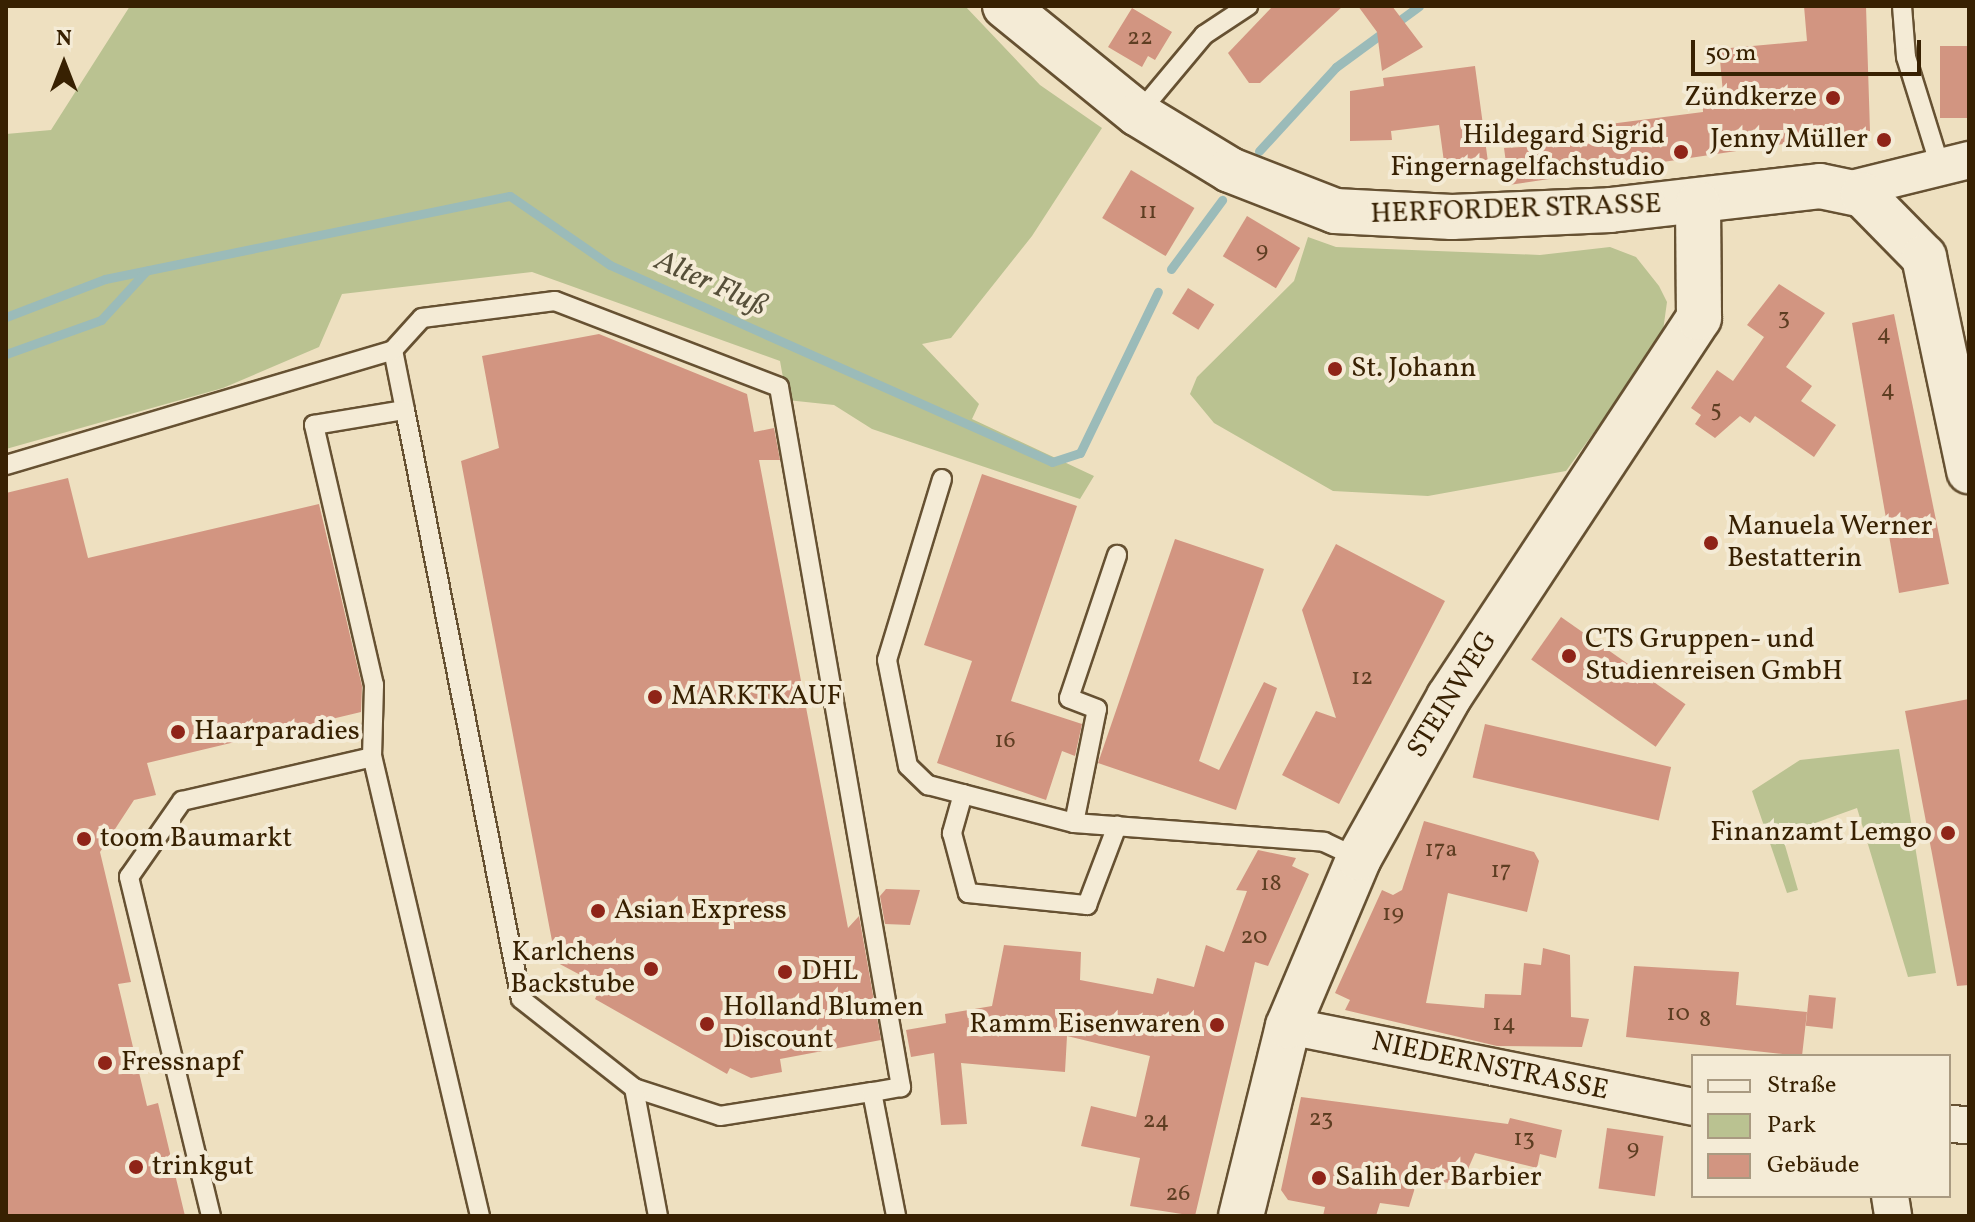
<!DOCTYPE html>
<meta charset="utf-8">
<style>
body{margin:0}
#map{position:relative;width:1975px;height:1222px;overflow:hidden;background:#eee0c0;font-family:Vollkorn,serif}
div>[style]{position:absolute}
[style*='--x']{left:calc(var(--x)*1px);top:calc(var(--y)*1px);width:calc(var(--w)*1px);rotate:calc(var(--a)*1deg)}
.green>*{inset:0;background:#bac291}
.stream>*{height:9px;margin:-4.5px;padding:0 4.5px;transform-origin:4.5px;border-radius:4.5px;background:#9bbbb9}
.building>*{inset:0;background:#d29581;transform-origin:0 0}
.roads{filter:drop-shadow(2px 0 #665132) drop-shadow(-2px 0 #665132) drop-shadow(0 2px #665132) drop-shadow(0 -2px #665132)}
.lane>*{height:18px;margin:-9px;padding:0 9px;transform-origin:9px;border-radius:9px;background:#f4ebd6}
.street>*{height:36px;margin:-18px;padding:0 18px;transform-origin:18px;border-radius:18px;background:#f4ebd6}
.secondary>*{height:44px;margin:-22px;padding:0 22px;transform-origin:22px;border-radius:22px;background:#f4ebd6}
.dots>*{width:22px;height:22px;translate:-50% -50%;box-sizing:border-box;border:4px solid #f4ebd6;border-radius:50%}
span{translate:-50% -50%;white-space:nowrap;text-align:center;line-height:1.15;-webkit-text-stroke:8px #f4ebd6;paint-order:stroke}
.number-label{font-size:24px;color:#5e3e22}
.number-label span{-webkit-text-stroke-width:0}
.poi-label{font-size:28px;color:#382102}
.right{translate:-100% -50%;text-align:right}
.left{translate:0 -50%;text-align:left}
.street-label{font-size:28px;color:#382102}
.water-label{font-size:30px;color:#564f39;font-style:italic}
.frame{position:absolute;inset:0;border:8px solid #382102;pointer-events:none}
.legend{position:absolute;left:1691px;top:1054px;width:260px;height:144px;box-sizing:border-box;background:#f4ebd6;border:2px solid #a99a81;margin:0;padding:10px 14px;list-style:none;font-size:24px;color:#382102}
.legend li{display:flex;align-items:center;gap:16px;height:40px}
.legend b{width:40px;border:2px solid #a99a81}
.north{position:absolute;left:24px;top:24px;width:80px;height:80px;-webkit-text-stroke:6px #f4ebd6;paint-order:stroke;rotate:0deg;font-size:22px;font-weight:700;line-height:32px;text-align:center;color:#382102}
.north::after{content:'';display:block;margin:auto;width:28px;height:36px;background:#382102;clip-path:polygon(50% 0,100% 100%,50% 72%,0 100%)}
.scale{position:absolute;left:1691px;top:40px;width:230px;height:36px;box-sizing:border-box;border:4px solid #382102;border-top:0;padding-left:10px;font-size:24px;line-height:28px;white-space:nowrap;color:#382102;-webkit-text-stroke:6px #f4ebd6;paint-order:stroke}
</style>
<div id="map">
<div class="green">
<i style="clip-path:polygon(130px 6px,965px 6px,1040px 85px,1102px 128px,1032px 236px,951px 338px,922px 344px,979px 404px,972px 419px,1094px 476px,1080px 499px,872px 429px,834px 405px,787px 400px,780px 361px,532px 272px,342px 294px,319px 347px,223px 388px,6px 449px,6px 134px,51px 130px)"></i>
<i style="clip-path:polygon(1308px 237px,1336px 247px,1540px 255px,1610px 247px,1636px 257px,1659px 286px,1667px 302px,1662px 338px,1566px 471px,1428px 496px,1333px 491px,1214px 423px,1190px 394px,1197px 377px,1294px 281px)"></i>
<i style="clip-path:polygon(1899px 749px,1936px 973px,1908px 977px,1857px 808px,1782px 835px,1798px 890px,1787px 893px,1752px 791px,1800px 760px)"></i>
</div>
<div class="stream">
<i style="--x:1259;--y:151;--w:114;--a:-47.5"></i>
<i style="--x:1336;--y:67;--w:103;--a:-36.3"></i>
<i style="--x:1171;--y:269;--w:86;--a:-53.5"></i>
<i style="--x:6;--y:317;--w:106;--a:-21"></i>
<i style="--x:105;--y:279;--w:413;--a:-11.6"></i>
<i style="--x:510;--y:196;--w:121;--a:34.6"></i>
<i style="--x:610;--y:265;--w:484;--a:24"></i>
<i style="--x:1052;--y:462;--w:29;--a:-18"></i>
<i style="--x:1080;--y:453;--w:179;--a:-64.2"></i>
<i style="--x:6;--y:354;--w:101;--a:-19.7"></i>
<i style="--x:101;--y:320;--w:67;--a:-47.4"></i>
</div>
<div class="building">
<i style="clip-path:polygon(1273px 6px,1343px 6px,1260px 83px,1249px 83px,1228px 53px)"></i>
<i style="clip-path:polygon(1358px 6px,1392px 6px,1423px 47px,1382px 71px,1377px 32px)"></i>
<i style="clip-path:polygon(1804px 6px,1866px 6px,1870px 131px,1509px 185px,1504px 148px,1596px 143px,1594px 126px,1703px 112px,1702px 94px,1723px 93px,1719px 49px,1807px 41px)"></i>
<i style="clip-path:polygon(1132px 8px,1172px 32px,1155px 60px,1148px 56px,1142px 67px,1108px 47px)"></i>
<i style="left:1969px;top:46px;width:72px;height:29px;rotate:90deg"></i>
<i style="clip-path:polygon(1475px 66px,1488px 162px,1444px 162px,1439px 125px,1391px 131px,1392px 140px,1350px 141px,1350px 91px,1384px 86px,1383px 78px)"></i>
<i style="left:1131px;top:170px;width:74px;height:56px;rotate:31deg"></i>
<i style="left:1247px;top:216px;width:62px;height:47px;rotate:31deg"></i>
<i style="clip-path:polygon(1779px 284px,1825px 313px,1786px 367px,1812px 386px,1801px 401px,1836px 425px,1814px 457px,1755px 416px,1750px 423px,1740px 416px,1715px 438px,1695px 424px,1701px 415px,1691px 408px,1717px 370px,1733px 381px,1764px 337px,1747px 325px)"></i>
<i style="left:1188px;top:288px;width:31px;height:30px;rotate:32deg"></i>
<i style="clip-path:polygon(1894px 314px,1949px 584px,1899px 593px,1852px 323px)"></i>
<i style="clip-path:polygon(599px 334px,747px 394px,754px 432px,774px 428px,780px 460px,759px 460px,848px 928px,859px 916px,881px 1040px,780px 1059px,782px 1072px,751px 1078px,730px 1068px,727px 1074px,595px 999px,601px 986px,556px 962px,461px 461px,499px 448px,482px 356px)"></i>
<i style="clip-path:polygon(982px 474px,1077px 506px,1011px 701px,1082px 724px,1075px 756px,1062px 751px,1046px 800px,937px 763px,972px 661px,924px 645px)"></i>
<i style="clip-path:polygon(68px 478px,88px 558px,319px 504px,362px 686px,361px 712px,147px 763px,156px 795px,134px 800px,100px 852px,131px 982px,118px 984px,147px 1106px,158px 1103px,185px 1216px,6px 1216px,6px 493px)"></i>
<i style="clip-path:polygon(1175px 539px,1264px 569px,1199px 761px,1219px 770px,1264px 682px,1277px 688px,1236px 810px,1098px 763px)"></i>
<i style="clip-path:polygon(1336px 544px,1445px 601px,1339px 804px,1282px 775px,1316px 711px,1336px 718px,1302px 610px)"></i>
<i style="left:1561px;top:617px;width:152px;height:52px;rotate:35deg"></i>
<i style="clip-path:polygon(1969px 699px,1969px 985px,1957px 986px,1905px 711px)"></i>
<i style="left:1485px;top:724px;width:191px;height:55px;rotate:13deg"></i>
<i style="clip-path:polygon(1424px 821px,1534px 852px,1539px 861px,1527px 912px,1448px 893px,1426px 1003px,1484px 1008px,1485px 994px,1521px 995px,1524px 963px,1541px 965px,1543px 948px,1570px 955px,1571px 1017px,1589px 1019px,1582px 1047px,1497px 1046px,1345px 1010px,1350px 1000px,1335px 993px,1382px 890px,1393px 895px,1402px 890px)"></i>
<i style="clip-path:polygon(1258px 850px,1296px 858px,1292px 866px,1309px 874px,1268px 966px,1255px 962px,1195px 1216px,1130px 1206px,1140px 1158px,1081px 1146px,1091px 1106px,1136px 1117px,1150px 1056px,1067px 1036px,1065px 1072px,961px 1063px,967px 1124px,941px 1125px,934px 1053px,911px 1057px,906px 1030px,946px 1023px,945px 1014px,992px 1006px,1004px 945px,1081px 952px,1080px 980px,1153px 994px,1157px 978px,1194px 987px,1206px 945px,1224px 952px,1247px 891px,1236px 890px)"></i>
<i style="clip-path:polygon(886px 889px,920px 890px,910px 925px,885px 924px,880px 896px)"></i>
<i style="clip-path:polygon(1634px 966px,1739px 972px,1736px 1005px,1807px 1012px,1802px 1056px,1626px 1037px)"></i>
<i style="left:1809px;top:995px;width:27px;height:31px;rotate:6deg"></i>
<i style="clip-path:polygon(1301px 1097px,1508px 1124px,1510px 1118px,1562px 1130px,1556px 1158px,1540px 1154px,1537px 1168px,1475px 1153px,1461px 1185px,1418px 1178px,1409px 1207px,1380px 1203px,1376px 1216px,1323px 1216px,1325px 1207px,1288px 1200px,1281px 1190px)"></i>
<i style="left:1607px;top:1128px;width:57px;height:61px;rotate:8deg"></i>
</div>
<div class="roads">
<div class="lane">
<i style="--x:1902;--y:6;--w:51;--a:85.5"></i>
<i style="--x:1906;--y:57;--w:114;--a:72.7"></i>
<i style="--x:1138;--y:114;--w:103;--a:-50.1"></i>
<i style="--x:1204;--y:35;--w:53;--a:-33.4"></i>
<i style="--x:405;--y:410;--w:61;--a:-101.3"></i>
<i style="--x:393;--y:350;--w:43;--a:-47.8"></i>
<i style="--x:422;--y:318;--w:134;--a:-7.3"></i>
<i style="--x:555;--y:301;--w:240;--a:21"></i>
<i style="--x:779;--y:387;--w:711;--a:80.11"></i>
<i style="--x:901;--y:1087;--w:29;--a:170"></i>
<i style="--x:6;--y:465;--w:404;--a:-16.5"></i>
<i style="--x:942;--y:479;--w:189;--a:106.9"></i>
<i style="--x:887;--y:660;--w:108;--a:78.8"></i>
<i style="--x:908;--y:766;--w:28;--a:44"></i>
<i style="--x:928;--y:785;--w:151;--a:14.6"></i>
<i style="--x:1074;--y:823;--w:251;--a:4.3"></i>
<i style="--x:1324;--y:842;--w:38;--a:25"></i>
<i style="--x:963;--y:794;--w:41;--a:105.8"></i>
<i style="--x:952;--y:833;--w:62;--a:75.1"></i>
<i style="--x:968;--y:893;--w:120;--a:5.8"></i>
<i style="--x:1087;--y:905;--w:85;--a:-69.2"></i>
<i style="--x:1074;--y:823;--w:116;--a:-78.6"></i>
<i style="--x:1097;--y:709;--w:30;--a:-159"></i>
<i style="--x:1069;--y:698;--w:151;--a:-71.4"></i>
<i style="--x:634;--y:1088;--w:90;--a:18"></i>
<i style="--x:720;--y:1116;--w:154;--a:-9"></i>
<i style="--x:872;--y:1092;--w:126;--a:79"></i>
<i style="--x:211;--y:1216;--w:349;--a:-103.6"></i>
<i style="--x:129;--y:877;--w:93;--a:-55.1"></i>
<i style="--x:182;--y:801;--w:195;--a:-13"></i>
<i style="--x:480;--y:1216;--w:472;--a:-103.2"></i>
<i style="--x:372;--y:757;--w:72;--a:-88.4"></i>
<i style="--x:374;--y:685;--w:267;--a:-103"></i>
<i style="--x:314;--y:425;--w:92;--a:-9.4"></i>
<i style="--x:405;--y:410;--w:600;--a:78.86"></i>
<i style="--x:521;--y:999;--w:144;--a:38.2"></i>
<i style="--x:634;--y:1088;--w:130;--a:79.4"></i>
</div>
<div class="street">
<i style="--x:1848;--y:190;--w:125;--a:-13.9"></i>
<i style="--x:1288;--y:1026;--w:413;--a:11.3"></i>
<i style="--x:1949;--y:1124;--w:20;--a:3"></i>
<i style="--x:1890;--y:1196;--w:20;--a:81"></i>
</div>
<div class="secondary">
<i style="--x:1005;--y:6;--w:171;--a:39.1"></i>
<i style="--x:1138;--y:114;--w:108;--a:31.3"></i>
<i style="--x:1230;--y:170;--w:113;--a:21.3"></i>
<i style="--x:1335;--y:211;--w:117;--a:2.9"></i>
<i style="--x:1452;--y:217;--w:158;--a:-2.5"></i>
<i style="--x:1610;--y:210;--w:211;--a:-6.5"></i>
<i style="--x:1820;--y:186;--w:44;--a:11.8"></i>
<i style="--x:1863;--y:195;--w:87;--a:45.5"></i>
<i style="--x:1924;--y:257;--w:219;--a:78.1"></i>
<i style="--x:1241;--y:1216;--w:196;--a:-76.1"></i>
<i style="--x:1288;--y:1026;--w:182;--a:-67.1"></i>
<i style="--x:1359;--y:858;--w:184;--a:-60.8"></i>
<i style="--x:1449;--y:697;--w:454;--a:-56.6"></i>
<i style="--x:1699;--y:318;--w:114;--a:-90.5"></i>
</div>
</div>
<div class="dots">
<i style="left:1833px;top:98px;background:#8f2418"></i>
<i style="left:1884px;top:140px;background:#8f2418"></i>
<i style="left:1681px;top:152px;background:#8f2418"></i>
<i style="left:1335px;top:369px;background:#8f2418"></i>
<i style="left:1711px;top:543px;background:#8f2418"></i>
<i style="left:1569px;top:656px;background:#8f2418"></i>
<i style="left:655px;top:697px;background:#8f2418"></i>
<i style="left:178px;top:732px;background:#8f2418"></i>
<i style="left:1948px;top:833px;background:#8f2418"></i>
<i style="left:84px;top:839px;background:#8f2418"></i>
<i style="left:598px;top:911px;background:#8f2418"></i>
<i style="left:651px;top:969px;background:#8f2418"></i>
<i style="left:785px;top:972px;background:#8f2418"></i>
<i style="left:707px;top:1024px;background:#8f2418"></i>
<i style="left:1217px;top:1025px;background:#8f2418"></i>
<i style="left:105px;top:1063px;background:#8f2418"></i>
<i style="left:136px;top:1167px;background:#8f2418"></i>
<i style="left:1319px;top:1178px;background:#8f2418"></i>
</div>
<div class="number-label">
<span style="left:1140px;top:39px">22</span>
<span style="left:1148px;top:213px">11</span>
<span style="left:1262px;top:252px">9</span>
<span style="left:1784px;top:319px">3</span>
<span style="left:1884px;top:335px">4</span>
<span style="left:1888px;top:391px">4</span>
<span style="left:1716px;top:411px">5</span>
<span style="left:1362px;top:679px">12</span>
<span style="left:1005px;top:742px">16</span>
<span style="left:1441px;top:851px">17a</span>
<span style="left:1501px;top:872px">17</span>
<span style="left:1271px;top:885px">18</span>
<span style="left:1393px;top:915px">19</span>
<span style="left:1254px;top:938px">20</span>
<span style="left:1678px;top:1015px">10</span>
<span style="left:1705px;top:1021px">8</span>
<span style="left:1504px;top:1025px">14</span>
<span style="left:1321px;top:1120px">23</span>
<span style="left:1156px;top:1122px">24</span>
<span style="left:1524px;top:1140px">13</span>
<span style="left:1633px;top:1150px">9</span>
<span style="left:1178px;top:1195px">26</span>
</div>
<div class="poi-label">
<span class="right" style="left:1817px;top:98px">Zündkerze</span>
<span class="right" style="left:1665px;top:152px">Hildegard Sigrid<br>Fingernagelfachstudio</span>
<span class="right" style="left:1868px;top:140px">Jenny Müller</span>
<span class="left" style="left:1351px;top:369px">St. Johann</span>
<span class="left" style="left:1727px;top:543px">Manuela Werner<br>Bestatterin</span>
<span class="left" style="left:1585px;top:656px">CTS Gruppen- und<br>Studienreisen GmbH</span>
<span class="left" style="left:671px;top:697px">MARKTKAUF</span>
<span class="left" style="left:194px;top:732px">Haarparadies</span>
<span class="right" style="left:1932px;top:833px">Finanzamt Lemgo</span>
<span class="left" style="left:100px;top:839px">toom Baumarkt</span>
<span class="left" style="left:614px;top:911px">Asian Express</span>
<span class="right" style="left:635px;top:969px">Karlchens<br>Backstube</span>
<span class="left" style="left:801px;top:972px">DHL</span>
<span class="left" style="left:723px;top:1024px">Holland Blumen<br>Discount</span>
<span class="right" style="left:1201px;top:1025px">Ramm Eisenwaren</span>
<span class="left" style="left:121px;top:1063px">Fressnapf</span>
<span class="left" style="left:152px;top:1167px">trinkgut</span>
<span class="left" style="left:1335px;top:1178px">Salih der Barbier</span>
</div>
<div class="street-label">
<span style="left:1516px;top:210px;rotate:-2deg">HERFORDER STRASSE</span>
<span style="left:1453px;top:695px;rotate:-58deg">STEINWEG</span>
<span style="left:1490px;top:1067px;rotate:12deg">NIEDERNSTRASSE</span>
</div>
<div class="water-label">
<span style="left:711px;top:284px;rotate:24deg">Alter Fluß</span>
</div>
<div class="frame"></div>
<ul class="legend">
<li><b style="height:10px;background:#f4ebd6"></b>Straße</li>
<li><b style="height:22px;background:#bac291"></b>Park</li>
<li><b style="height:22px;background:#d29581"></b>Gebäude</li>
</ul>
<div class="north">N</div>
<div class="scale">50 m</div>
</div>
